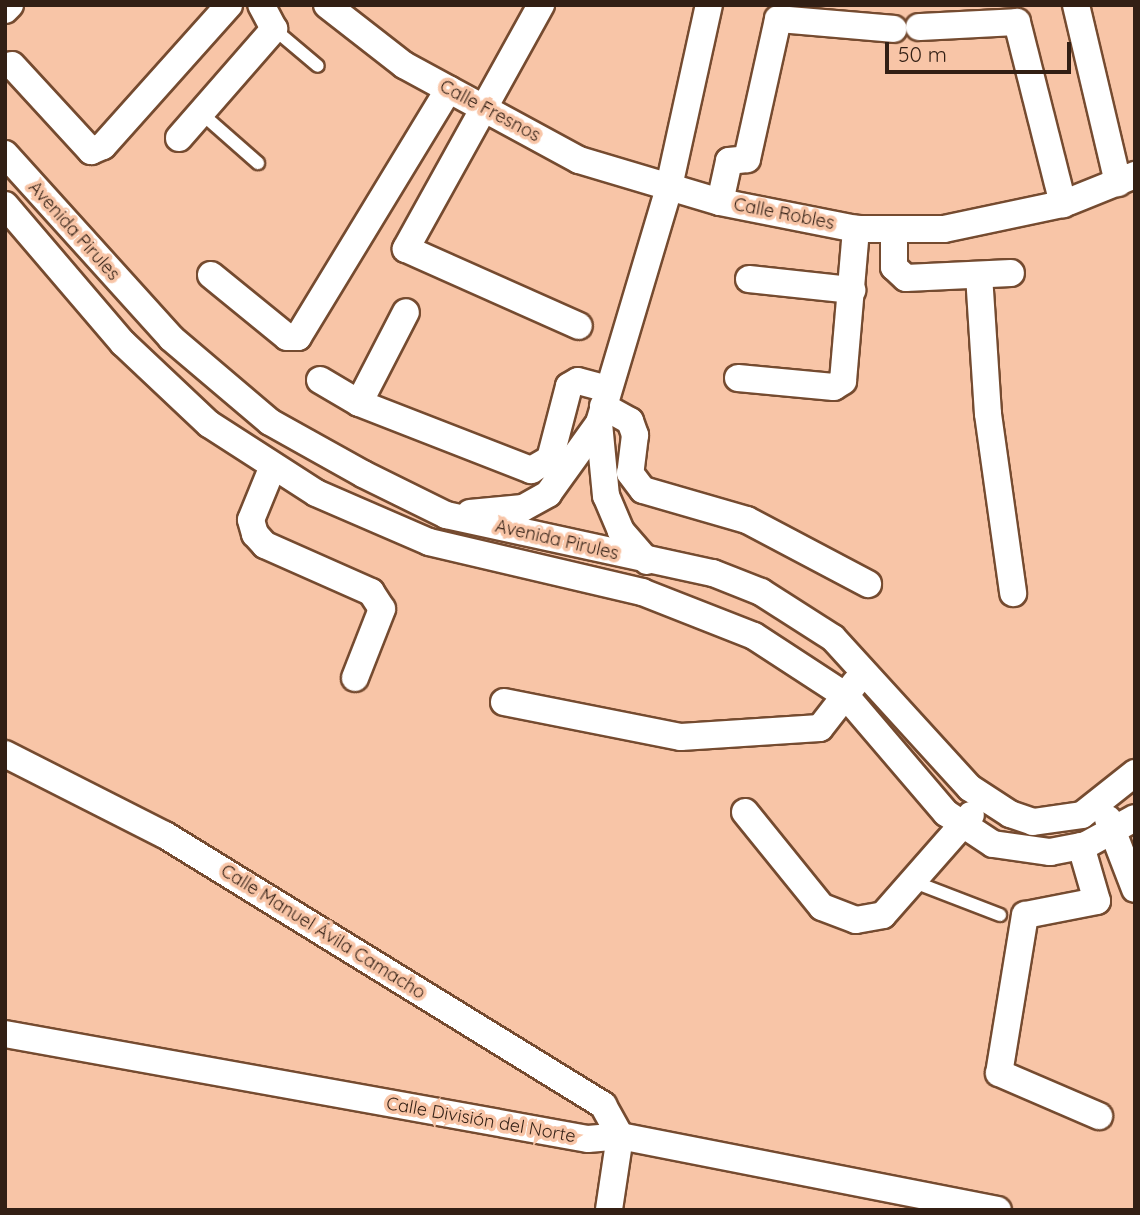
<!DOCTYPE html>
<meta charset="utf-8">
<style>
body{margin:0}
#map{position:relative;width:1140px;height:1215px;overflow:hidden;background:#f8c5a7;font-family:Quicksand,sans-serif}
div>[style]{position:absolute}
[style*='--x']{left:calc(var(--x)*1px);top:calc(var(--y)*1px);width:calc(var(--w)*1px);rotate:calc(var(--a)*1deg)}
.roads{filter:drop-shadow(2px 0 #754b30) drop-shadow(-2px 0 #754b30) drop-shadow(0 2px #754b30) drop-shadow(0 -2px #754b30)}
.lane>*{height:12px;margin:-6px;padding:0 6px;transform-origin:6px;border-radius:6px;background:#fff}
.street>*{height:26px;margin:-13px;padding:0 13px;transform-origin:13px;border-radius:13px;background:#fff}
span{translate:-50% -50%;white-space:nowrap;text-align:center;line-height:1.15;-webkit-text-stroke:7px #f8c5a7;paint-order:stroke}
.street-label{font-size:18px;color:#321f14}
.frame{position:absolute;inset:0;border:7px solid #321f14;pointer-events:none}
.scale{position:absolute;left:885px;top:42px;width:186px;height:32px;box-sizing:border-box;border:4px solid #321f14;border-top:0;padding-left:9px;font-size:21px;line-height:24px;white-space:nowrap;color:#321f14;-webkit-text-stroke:5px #f8c5a7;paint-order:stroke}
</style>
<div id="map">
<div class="roads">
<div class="lane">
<i style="--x:274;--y:29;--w:57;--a:40.1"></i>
<i style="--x:201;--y:113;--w:76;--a:41.3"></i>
<i style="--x:917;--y:883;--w:89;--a:21.1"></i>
</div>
<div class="street">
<i style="--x:327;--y:5;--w:98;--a:37.9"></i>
<i style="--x:404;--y:65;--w:199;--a:28.5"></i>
<i style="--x:579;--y:160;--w:147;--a:16.6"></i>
<i style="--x:720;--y:202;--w:139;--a:11.2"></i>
<i style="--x:856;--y:229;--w:88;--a:0"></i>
<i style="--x:944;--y:229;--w:122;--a:-11.9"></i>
<i style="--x:1063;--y:204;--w:78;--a:-21.9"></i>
<i style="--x:541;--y:5;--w:279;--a:119"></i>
<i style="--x:406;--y:249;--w:189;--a:24"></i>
<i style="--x:1076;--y:5;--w:183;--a:76.7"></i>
<i style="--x:5;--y:10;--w:7;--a:-45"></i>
<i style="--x:919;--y:27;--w:98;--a:-2.9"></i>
<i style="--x:1017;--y:22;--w:188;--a:75.8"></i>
<i style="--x:12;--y:65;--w:117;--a:47.4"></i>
<i style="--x:91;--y:151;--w:13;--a:-23"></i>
<i style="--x:103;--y:146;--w:189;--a:-48.2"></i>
<i style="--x:179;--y:138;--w:145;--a:-48.9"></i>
<i style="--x:274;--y:29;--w:27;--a:-118"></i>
<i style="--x:5;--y:154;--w:248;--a:47.9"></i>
<i style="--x:171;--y:338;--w:130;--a:40.3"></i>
<i style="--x:270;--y:422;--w:107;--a:29.2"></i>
<i style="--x:363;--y:474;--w:93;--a:26.3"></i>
<i style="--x:446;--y:515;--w:273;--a:12.3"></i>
<i style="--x:713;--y:573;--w:52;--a:21.6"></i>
<i style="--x:761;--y:592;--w:85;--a:32.6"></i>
<i style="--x:833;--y:638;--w:203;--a:47.6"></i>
<i style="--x:970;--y:788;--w:48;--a:33"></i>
<i style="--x:1010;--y:814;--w:24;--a:19"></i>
<i style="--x:1033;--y:822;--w:49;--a:-8.1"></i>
<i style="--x:1082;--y:815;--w:68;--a:-38.4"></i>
<i style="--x:720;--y:202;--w:42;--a:-77.6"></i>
<i style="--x:729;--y:161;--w:18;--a:-6"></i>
<i style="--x:747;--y:159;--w:143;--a:-77.5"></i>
<i style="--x:778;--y:19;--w:116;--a:4.9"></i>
<i style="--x:5;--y:205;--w:182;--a:49.5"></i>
<i style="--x:123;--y:343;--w:118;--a:43.3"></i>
<i style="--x:209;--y:424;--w:127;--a:32.8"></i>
<i style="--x:316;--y:493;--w:123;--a:23.4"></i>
<i style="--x:429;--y:542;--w:219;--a:13.2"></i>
<i style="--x:642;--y:592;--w:120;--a:21.4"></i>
<i style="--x:754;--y:636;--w:110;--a:33.1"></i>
<i style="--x:846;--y:696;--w:154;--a:49.5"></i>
<i style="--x:946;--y:813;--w:56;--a:33.4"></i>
<i style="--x:993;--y:844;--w:58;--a:8"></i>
<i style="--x:1050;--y:852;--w:37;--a:-11"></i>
<i style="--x:1086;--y:845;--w:56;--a:-28.9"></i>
<i style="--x:894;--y:231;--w:36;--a:90"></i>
<i style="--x:894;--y:267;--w:16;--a:43"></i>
<i style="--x:906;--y:278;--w:105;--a:-2.7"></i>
<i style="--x:211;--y:275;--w:98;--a:39.2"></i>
<i style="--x:287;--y:337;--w:11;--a:0"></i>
<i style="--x:298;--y:337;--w:290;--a:-58.7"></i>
<i style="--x:979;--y:275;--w:139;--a:86.3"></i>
<i style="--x:988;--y:414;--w:181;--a:82"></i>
<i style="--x:749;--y:279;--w:104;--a:6.1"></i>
<i style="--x:738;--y:378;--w:96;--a:5.4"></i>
<i style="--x:834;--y:387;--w:11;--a:-34"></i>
<i style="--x:843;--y:381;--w:153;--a:-85.1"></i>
<i style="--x:320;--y:380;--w:45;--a:30.5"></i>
<i style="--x:359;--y:403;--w:185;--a:21.3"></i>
<i style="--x:531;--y:470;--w:22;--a:-30"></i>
<i style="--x:550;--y:459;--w:75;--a:-75.4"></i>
<i style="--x:569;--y:386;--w:10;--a:-29"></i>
<i style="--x:578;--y:381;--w:27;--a:15"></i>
<i style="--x:359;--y:403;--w:102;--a:-62.7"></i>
<i style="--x:603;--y:406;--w:31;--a:29"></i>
<i style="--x:630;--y:421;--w:15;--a:70"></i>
<i style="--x:635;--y:435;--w:38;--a:97"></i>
<i style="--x:630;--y:473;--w:21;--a:53"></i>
<i style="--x:643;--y:490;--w:108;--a:16.1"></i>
<i style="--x:747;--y:520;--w:137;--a:27.9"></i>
<i style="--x:273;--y:466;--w:58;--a:112.2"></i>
<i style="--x:251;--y:520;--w:15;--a:74"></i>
<i style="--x:255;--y:534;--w:15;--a:48"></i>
<i style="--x:265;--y:545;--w:116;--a:23.9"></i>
<i style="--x:371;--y:592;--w:20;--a:57"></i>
<i style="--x:382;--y:609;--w:74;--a:111.4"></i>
<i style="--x:470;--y:513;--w:53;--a:-5.4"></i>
<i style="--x:523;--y:508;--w:29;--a:-29"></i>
<i style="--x:548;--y:494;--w:87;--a:-54.3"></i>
<i style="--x:647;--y:561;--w:40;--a:-131"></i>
<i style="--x:621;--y:531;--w:38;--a:-113"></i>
<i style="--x:606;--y:496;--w:73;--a:-95.5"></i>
<i style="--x:599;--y:423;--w:242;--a:-73.4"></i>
<i style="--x:668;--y:191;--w:190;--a:-77.6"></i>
<i style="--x:504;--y:702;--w:180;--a:11.2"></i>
<i style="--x:681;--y:737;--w:139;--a:-3.7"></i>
<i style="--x:820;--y:728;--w:57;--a:-52.1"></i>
<i style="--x:5;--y:754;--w:179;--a:26.9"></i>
<i style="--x:165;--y:835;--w:515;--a:31.65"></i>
<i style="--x:603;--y:1105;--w:35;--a:61"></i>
<i style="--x:620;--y:1136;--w:75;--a:98.5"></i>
<i style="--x:745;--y:812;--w:122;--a:51"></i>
<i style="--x:822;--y:907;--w:36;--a:21"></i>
<i style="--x:856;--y:920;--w:27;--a:-10"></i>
<i style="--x:883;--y:915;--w:133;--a:-48.7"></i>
<i style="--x:1108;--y:819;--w:75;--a:68.9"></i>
<i style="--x:1081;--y:846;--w:57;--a:73.8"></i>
<i style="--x:1097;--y:901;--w:73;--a:169"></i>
<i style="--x:1025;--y:915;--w:160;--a:99.3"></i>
<i style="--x:999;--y:1073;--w:109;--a:23.3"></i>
<i style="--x:5;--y:1034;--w:592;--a:10.21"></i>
<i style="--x:588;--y:1139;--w:32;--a:-5"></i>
<i style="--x:620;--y:1136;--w:385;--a:11.1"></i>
</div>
</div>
<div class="street-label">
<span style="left:490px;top:111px;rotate:28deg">Calle Fresnos</span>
<span style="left:784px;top:214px;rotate:11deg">Calle Robles</span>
<span style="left:74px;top:231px;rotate:48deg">Avenida Pirules</span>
<span style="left:557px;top:540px;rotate:13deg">Avenida Pirules</span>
<span style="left:323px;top:932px;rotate:32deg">Calle Manuel Ávila Camacho</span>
<span style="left:481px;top:1120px;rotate:10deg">Calle División del Norte</span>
</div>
<div class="frame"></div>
<div class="scale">50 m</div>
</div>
